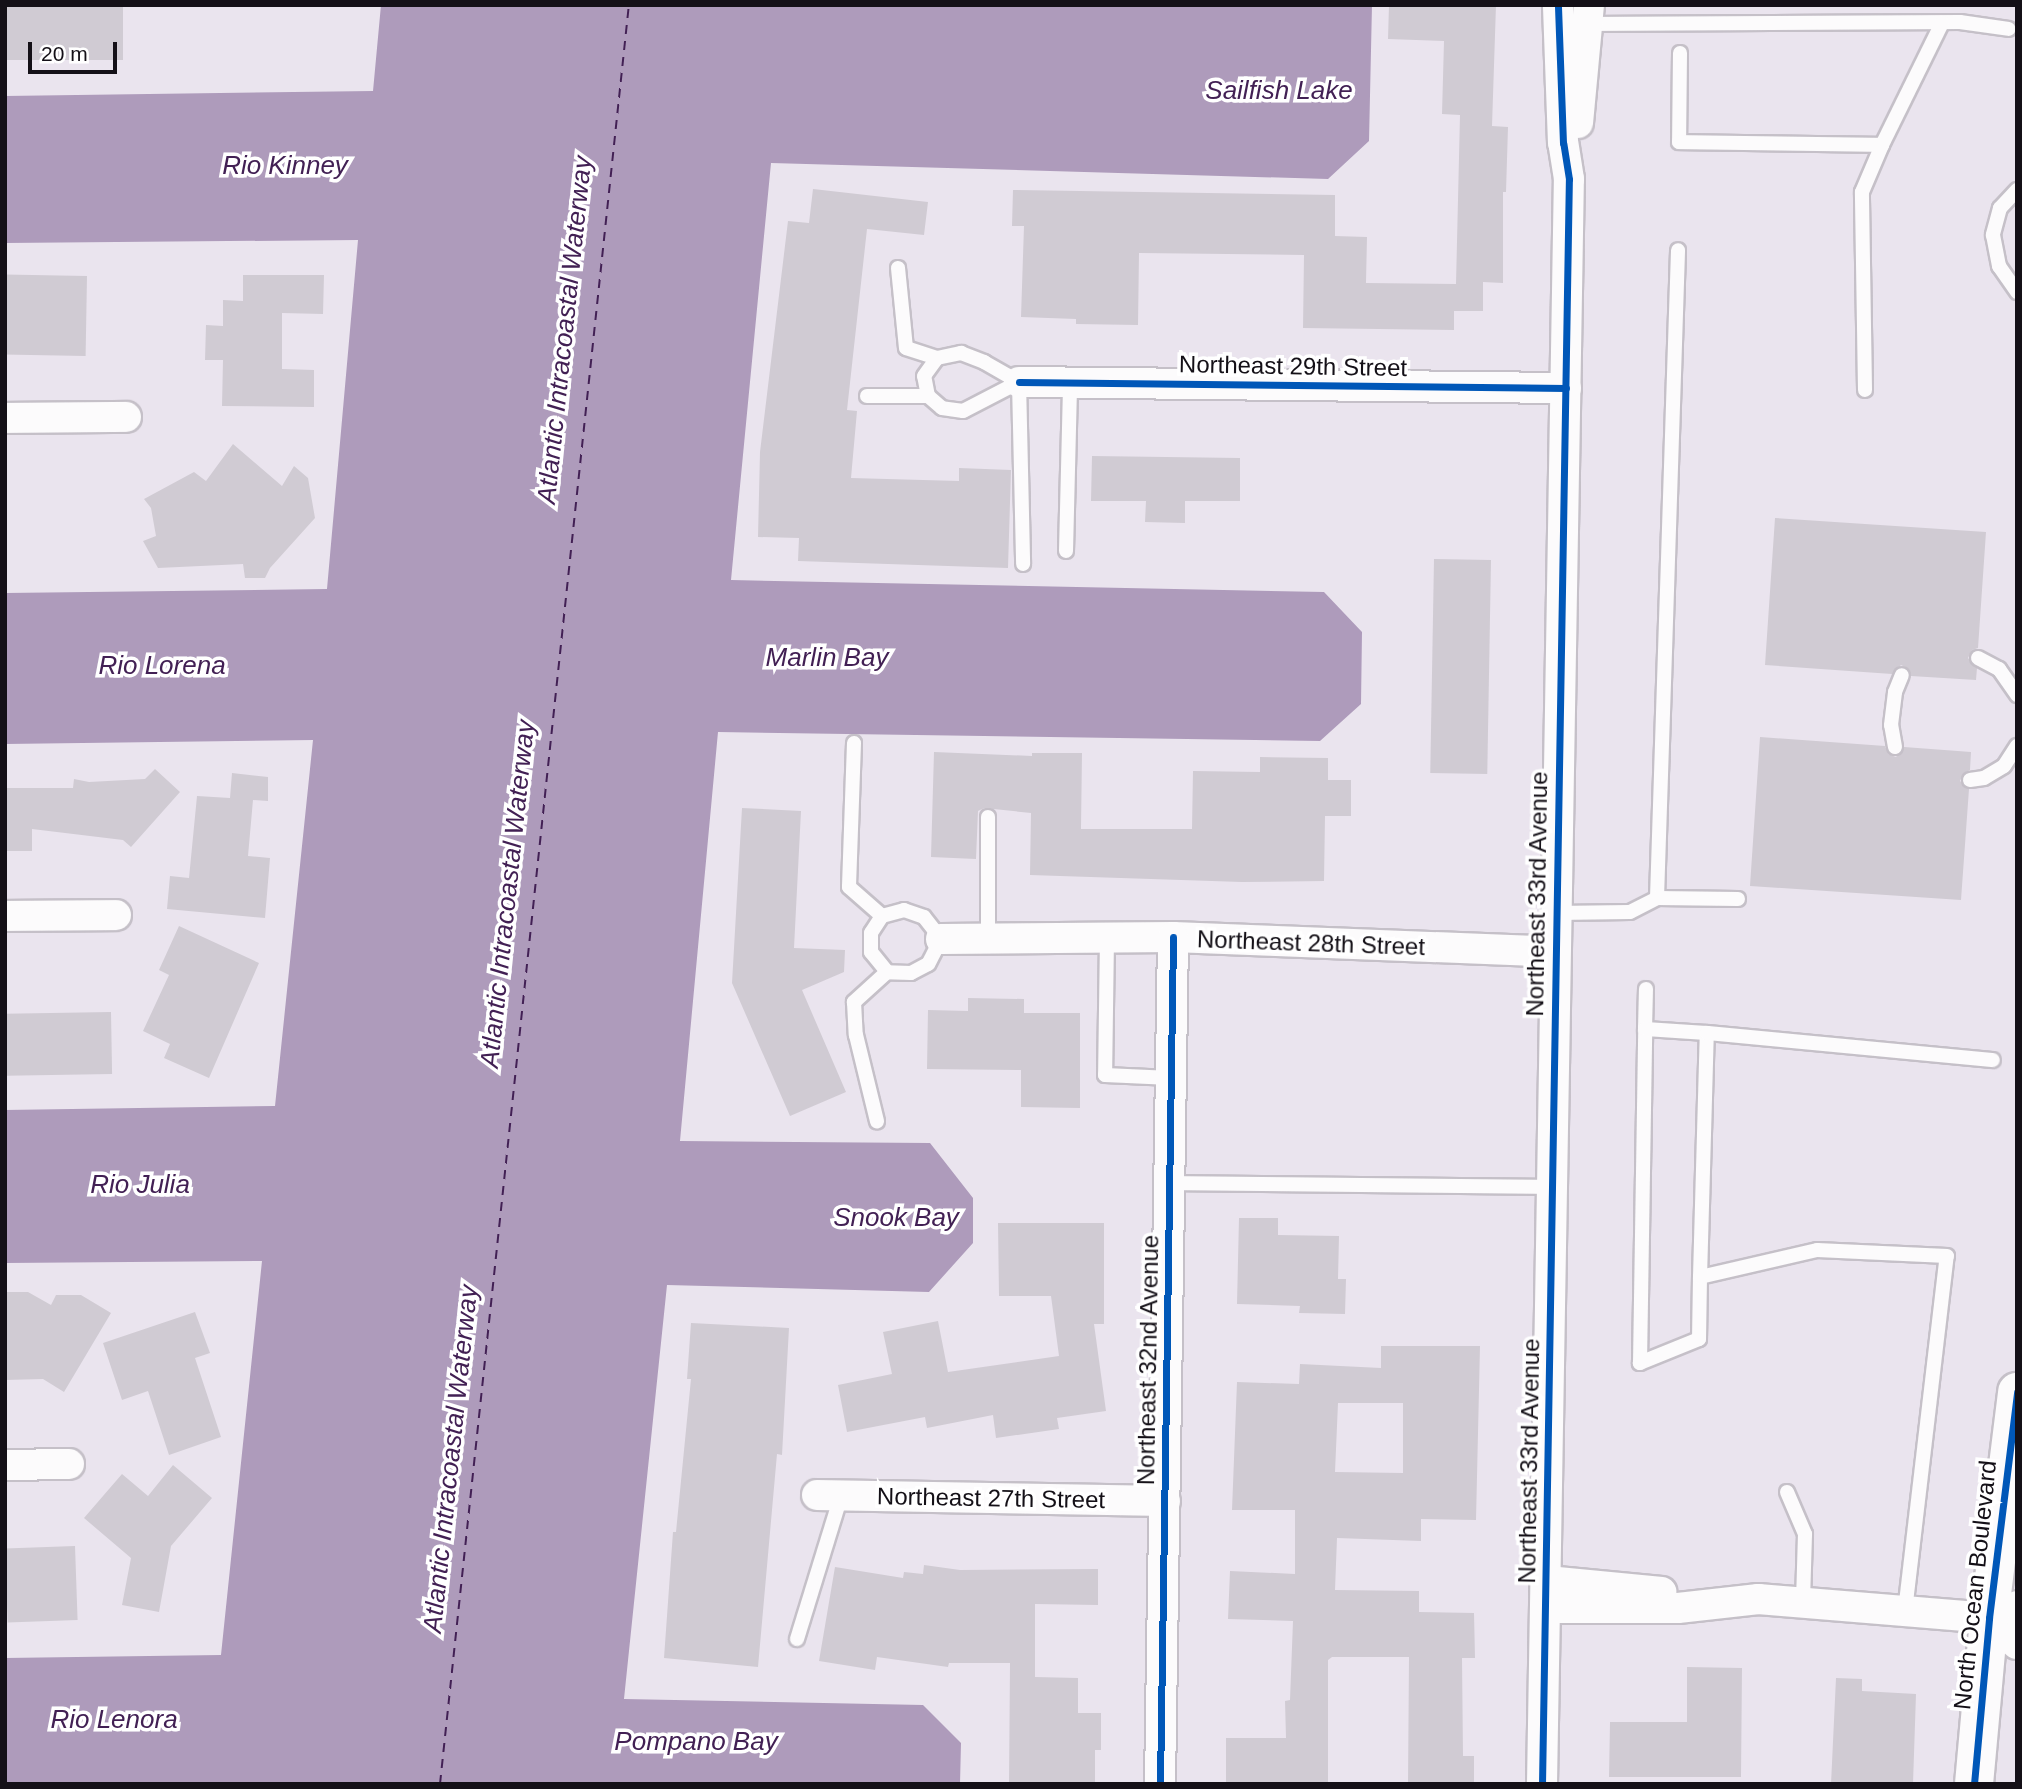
<!DOCTYPE html>
<style>
body{margin:0}
#map{position:relative;width:2022px;height:1789px;overflow:hidden;background:#eae4ee;font-family:Arial,sans-serif}
div>[style]{position:absolute}
[style*='--x']{left:calc(var(--x)*1px);top:calc(var(--y)*1px);width:calc(var(--w)*1px);rotate:calc(var(--a)*1deg)}
.water>*{inset:0;background:#ae9bbb}
.ferry>*{height:2px;margin-top:-1px;transform-origin:0;background:repeating-linear-gradient(90deg,#422054 0 9px,transparent 0 16px)}
.building>*{inset:0;background:#d0cbd3;transform-origin:0 0}
.roads{filter:drop-shadow(2px 0 #c5c0c8) drop-shadow(-2px 0 #c5c0c8) drop-shadow(0 2px #c5c0c8) drop-shadow(0 -2px #c5c0c8)}
.service>*{height:14px;margin:-7px;padding:0 7px;transform-origin:7px;border-radius:7px;background:#fcfbfc}
.minor>*{height:30px;margin:-15px;padding:0 15px;transform-origin:15px;border-radius:15px;background:#fcfbfc}
.primary>*{height:38px;margin:-19px;padding:0 19px;transform-origin:19px;border-radius:19px;background:#fcfbfc}
.cycleway>*{height:7px;margin:-3.5px;padding:0 3.5px;transform-origin:3.5px;border-radius:3.5px;background:#0057b8}
span{translate:-50% -50%;white-space:nowrap;text-align:center;line-height:1.15;-webkit-text-stroke:7px #fff;paint-order:stroke}
.street-label{font-size:24px;color:#141017}
.water-label{font-size:26px;color:#422054;font-style:italic}
.frame{position:absolute;inset:0;border:7px solid #141017;pointer-events:none}
.scale{position:absolute;left:28px;top:42px;width:89px;height:32px;box-sizing:border-box;border:4px solid #141017;border-top:0;padding-left:9px;font-size:21px;line-height:24px;white-space:nowrap;color:#141017;-webkit-text-stroke:5px #fff;paint-order:stroke}
</style>
<div id="map">
<div class="water">
<i style="clip-path:polygon(381px 5px,1372px 5px,1369px 141px,1328px 179px,771px 163px,731px 580px,1324px 592px,1362px 632px,1361px 704px,1320px 741px,718px 732px,680px 1141px,930px 1143px,973px 1198px,973px 1243px,929px 1292px,667px 1285px,624px 1699px,923px 1705px,961px 1743px,960px 1784px,5px 1784px,5px 1658px,221px 1655px,262px 1261px,5px 1263px,5px 1110px,275px 1106px,313px 740px,5px 744px,5px 593px,327px 589px,358px 240px,5px 243px,5px 96px,373px 91px)"></i>
</div>
<div class="ferry">
<i style="--x:440;--y:1784;--w:1789;--a:-83.94"></i>
</div>
<div class="building">
<i style="left:5px;top:5px;width:118px;height:55px"></i>
<i style="clip-path:polygon(1389px 5px,1496px 5px,1492px 126px,1508px 127px,1506px 192px,1503px 192px,1503px 283px,1483px 282px,1483px 311px,1454px 311px,1454px 330px,1303px 328px,1304px 255px,1139px 253px,1138px 325px,1076px 324px,1076px 319px,1021px 317px,1024px 226px,1012px 226px,1013px 190px,1335px 195px,1335px 236px,1367px 237px,1366px 283px,1456px 284px,1460px 115px,1442px 114px,1444px 41px,1388px 39px)"></i>
<i style="clip-path:polygon(813px 189px,928px 202px,924px 235px,867px 229px,847px 410px,857px 411px,851px 478px,959px 481px,959px 468px,1011px 470px,1008px 568px,798px 561px,799px 538px,758px 537px,760px 452px,788px 221px,809px 223px)"></i>
<i style="clip-path:polygon(243px 275px,324px 275px,323px 314px,282px 313px,282px 369px,314px 370px,314px 407px,222px 406px,223px 360px,205px 360px,206px 325px,223px 326px,223px 300px,243px 301px)"></i>
<i style="left:87px;top:276px;width:80px;height:82px;rotate:91deg"></i>
<i style="clip-path:polygon(233px 444px,282px 486px,294px 466px,308px 478px,315px 518px,270px 568px,265px 578px,245px 578px,243px 564px,158px 568px,143px 541px,156px 536px,151px 508px,144px 499px,194px 472px,206px 481px)"></i>
<i style="clip-path:polygon(1092px 456px,1240px 458px,1240px 501px,1185px 501px,1185px 523px,1145px 522px,1146px 501px,1091px 501px)"></i>
<i style="clip-path:polygon(1775px 518px,1986px 532px,1978px 648px,1972px 650px,1968px 658px,1977px 668px,1976px 680px,1911px 676px,1909px 669px,1901px 665px,1892px 674px,1765px 665px)"></i>
<i style="left:1434px;top:559px;width:57px;height:214px;rotate:1deg"></i>
<i style="clip-path:polygon(1760px 737px,1885px 746px,1888px 754px,1896px 757px,1904px 747px,1971px 752px,1970px 770px,1964px 773px,1960px 781px,1969px 789px,1961px 900px,1750px 886px)"></i>
<i style="clip-path:polygon(934px 752px,1032px 756px,1032px 753px,1082px 753px,1081px 829px,1192px 829px,1193px 771px,1260px 772px,1260px 757px,1328px 758px,1328px 780px,1351px 780px,1351px 816px,1325px 816px,1324px 881px,1242px 882px,1030px 875px,1031px 813px,984px 808px,978px 811px,976px 859px,931px 857px)"></i>
<i style="clip-path:polygon(155px 769px,180px 792px,131px 847px,123px 840px,32px 829px,32px 851px,5px 851px,5px 788px,73px 788px,74px 779px,89px 782px,145px 779px)"></i>
<i style="clip-path:polygon(232px 773px,268px 777px,268px 801px,253px 800px,248px 856px,270px 858px,265px 918px,167px 909px,170px 876px,189px 878px,197px 796px,230px 798px)"></i>
<i style="clip-path:polygon(742px 808px,801px 811px,794px 948px,845px 950px,844px 972px,802px 990px,846px 1092px,790px 1116px,732px 983px)"></i>
<i style="clip-path:polygon(179px 926px,259px 963px,209px 1078px,164px 1058px,170px 1044px,143px 1031px,169px 975px,159px 970px)"></i>
<i style="clip-path:polygon(968px 998px,1024px 999px,1024px 1013px,1080px 1013px,1080px 1108px,1021px 1107px,1021px 1070px,927px 1069px,928px 1010px,968px 1011px)"></i>
<i style="left:111px;top:1012px;width:62px;height:106px;rotate:89deg"></i>
<i style="clip-path:polygon(1239px 1218px,1278px 1218px,1278px 1235px,1339px 1236px,1338px 1279px,1346px 1279px,1345px 1314px,1299px 1313px,1300px 1306px,1237px 1304px)"></i>
<i style="clip-path:polygon(998px 1223px,1104px 1223px,1104px 1324px,1094px 1324px,1106px 1411px,1057px 1418px,1059px 1429px,996px 1438px,993px 1415px,927px 1428px,925px 1417px,847px 1432px,838px 1385px,892px 1374px,883px 1332px,938px 1321px,948px 1372px,1059px 1356px,1051px 1296px,999px 1296px)"></i>
<i style="clip-path:polygon(5px 1292px,28px 1292px,51px 1305px,56px 1295px,81px 1295px,111px 1313px,64px 1392px,43px 1379px,5px 1380px)"></i>
<i style="clip-path:polygon(195px 1312px,210px 1353px,195px 1358px,221px 1437px,169px 1455px,148px 1391px,122px 1400px,103px 1343px)"></i>
<i style="clip-path:polygon(691px 1323px,789px 1328px,782px 1455px,777px 1454px,758px 1667px,664px 1658px,673px 1532px,676px 1532px,691px 1379px,687px 1379px)"></i>
<i style="clip-path:polygon(evenodd,1381px 1346px,1480px 1346px,1476px 1520px,1421px 1519px,1421px 1541px,1337px 1538px,1335px 1590px,1419px 1591px,1419px 1612px,1474px 1613px,1475px 1658px,1462px 1658px,1463px 1756px,1474px 1756px,1474px 1784px,1408px 1784px,1409px 1657px,1332px 1657px,1328px 1660px,1328px 1784px,1226px 1784px,1226px 1738px,1286px 1738px,1285px 1701px,1290px 1700px,1293px 1621px,1228px 1619px,1230px 1571px,1295px 1574px,1295px 1510px,1232px 1510px,1237px 1382px,1299px 1384px,1300px 1364px,1381px 1368px,1381px 1346px,1338px 1403px,1403px 1403px,1403px 1473px,1335px 1472px,1338px 1403px)"></i>
<i style="clip-path:polygon(173px 1465px,212px 1498px,171px 1546px,159px 1612px,122px 1605px,131px 1558px,84px 1518px,122px 1474px,148px 1496px)"></i>
<i style="left:75px;top:1546px;width:74px;height:70px;rotate:88deg"></i>
<i style="clip-path:polygon(924px 1565px,960px 1570px,1098px 1569px,1098px 1605px,1035px 1604px,1035px 1677px,1078px 1678px,1078px 1713px,1101px 1713px,1101px 1750px,1095px 1750px,1095px 1784px,1009px 1784px,1010px 1663px,949px 1663px,948px 1667px,877px 1657px,875px 1670px,819px 1661px,835px 1567px,903px 1578px,904px 1572px,923px 1574px)"></i>
<i style="clip-path:polygon(1687px 1667px,1742px 1668px,1741px 1777px,1609px 1777px,1610px 1722px,1687px 1722px)"></i>
<i style="clip-path:polygon(1836px 1678px,1862px 1679px,1862px 1691px,1916px 1694px,1913px 1784px,1831px 1784px)"></i>
</div>
<div class="roads">
<div class="service">
<i style="--x:1584;--y:24;--w:376;--a:-0.3"></i>
<i style="--x:1960;--y:22;--w:49;--a:8.1"></i>
<i style="--x:1680;--y:53;--w:89;--a:90.6"></i>
<i style="--x:1679;--y:142;--w:203;--a:0.8"></i>
<i style="--x:1882;--y:145;--w:136;--a:-63.8"></i>
<i style="--x:2017;--y:190;--w:25;--a:133"></i>
<i style="--x:2000;--y:208;--w:28;--a:105"></i>
<i style="--x:1993;--y:235;--w:32;--a:79"></i>
<i style="--x:1999;--y:266;--w:32;--a:55"></i>
<i style="--x:898;--y:268;--w:80;--a:84.3"></i>
<i style="--x:906;--y:348;--w:33;--a:18"></i>
<i style="--x:961;--y:353;--w:25;--a:21"></i>
<i style="--x:984;--y:362;--w:40;--a:29.7"></i>
<i style="--x:1019;--y:382;--w:63;--a:152.6"></i>
<i style="--x:963;--y:411;--w:21;--a:-172"></i>
<i style="--x:942;--y:408;--w:18;--a:-139"></i>
<i style="--x:928;--y:396;--w:20;--a:-101"></i>
<i style="--x:924;--y:376;--w:22;--a:-54"></i>
<i style="--x:937;--y:358;--w:25;--a:-12"></i>
<i style="--x:1019;--y:382;--w:182;--a:88.7"></i>
<i style="--x:1865;--y:390;--w:198;--a:-90.9"></i>
<i style="--x:1862;--y:192;--w:51;--a:-66.9"></i>
<i style="--x:867;--y:396;--w:61;--a:0"></i>
<i style="--x:1066;--y:551;--w:168;--a:-88.6"></i>
<i style="--x:1978;--y:658;--w:24;--a:28"></i>
<i style="--x:1999;--y:669;--w:32;--a:55"></i>
<i style="--x:854;--y:743;--w:144;--a:92"></i>
<i style="--x:849;--y:887;--w:44;--a:41.3"></i>
<i style="--x:882;--y:916;--w:23;--a:-15"></i>
<i style="--x:904;--y:910;--w:21;--a:19"></i>
<i style="--x:924;--y:917;--w:28;--a:52"></i>
<i style="--x:941;--y:939;--w:28;--a:117"></i>
<i style="--x:928;--y:964;--w:19;--a:152"></i>
<i style="--x:911;--y:973;--w:24;--a:-178"></i>
<i style="--x:887;--y:972;--w:45;--a:137.7"></i>
<i style="--x:854;--y:1002;--w:33;--a:87"></i>
<i style="--x:856;--y:1035;--w:89;--a:76.3"></i>
<i style="--x:1895;--y:747;--w:22;--a:-100"></i>
<i style="--x:1891;--y:725;--w:33;--a:-83"></i>
<i style="--x:1895;--y:692;--w:18;--a:-68"></i>
<i style="--x:1970;--y:780;--w:14;--a:-8"></i>
<i style="--x:1984;--y:778;--w:23;--a:-31"></i>
<i style="--x:2004;--y:766;--w:24;--a:-57"></i>
<i style="--x:988;--y:817;--w:121;--a:90"></i>
<i style="--x:1657;--y:898;--w:648;--a:-88.14"></i>
<i style="--x:1556;--y:913;--w:74;--a:-0.8"></i>
<i style="--x:1630;--y:912;--w:30;--a:-27"></i>
<i style="--x:1657;--y:898;--w:81;--a:0.7"></i>
<i style="--x:882;--y:916;--w:20;--a:123"></i>
<i style="--x:871;--y:933;--w:19;--a:90"></i>
<i style="--x:871;--y:952;--w:26;--a:51"></i>
<i style="--x:1107;--y:938;--w:137;--a:90.8"></i>
<i style="--x:1105;--y:1075;--w:66;--a:2.6"></i>
<i style="--x:1645;--y:1029;--w:40;--a:-88.6"></i>
<i style="--x:1170;--y:1183;--w:382;--a:0.6"></i>
<i style="--x:1700;--y:1277;--w:62;--a:90.9"></i>
<i style="--x:1699;--y:1339;--w:64;--a:157.9"></i>
<i style="--x:1640;--y:1363;--w:334;--a:-89.1"></i>
<i style="--x:1645;--y:1029;--w:62;--a:3.7"></i>
<i style="--x:1787;--y:1492;--w:46;--a:66.8"></i>
<i style="--x:1805;--y:1534;--w:68;--a:91.7"></i>
<i style="--x:1905;--y:1611;--w:357;--a:-83.3"></i>
<i style="--x:1947;--y:1256;--w:130;--a:-177.4"></i>
<i style="--x:1817;--y:1250;--w:120;--a:167"></i>
<i style="--x:1700;--y:1277;--w:244;--a:-88.4"></i>
<i style="--x:1707;--y:1033;--w:287;--a:5.4"></i>
<i style="--x:797;--y:1639;--w:150;--a:-72.9"></i>
</div>
<div class="minor">
<i style="--x:1578;--y:123;--w:119;--a:-84.7"></i>
<i style="--x:1019;--y:382;--w:547;--a:0.63"></i>
<i style="--x:5;--y:418;--w:121;--a:-0.5"></i>
<i style="--x:5;--y:916;--w:111;--a:-0.5"></i>
<i style="--x:941;--y:939;--w:232;--a:-0.5"></i>
<i style="--x:1173;--y:937;--w:382;--a:2.2"></i>
<i style="--x:5;--y:1465;--w:64;--a:-0.9"></i>
<i style="--x:817;--y:1495;--w:348;--a:1"></i>
<i style="--x:1547;--y:1581;--w:115;--a:5.5"></i>
<i style="--x:1547;--y:1608;--w:131;--a:0"></i>
<i style="--x:1678;--y:1608;--w:81;--a:-6.4"></i>
<i style="--x:1758;--y:1599;--w:232;--a:4.7"></i>
<i style="--x:1989;--y:1618;--w:30;--a:-23"></i>
<i style="--x:1989;--y:1618;--w:38;--a:43"></i>
<i style="--x:1160;--y:1784;--w:847;--a:-89.12"></i>
<i style="--x:1542;--y:1784;--w:1605;--a:-89.04"></i>
<i style="--x:1569;--y:179;--w:36;--a:-99"></i>
<i style="--x:1563;--y:143;--w:138;--a:-92.1"></i>
</div>
<div class="primary">
<i style="--x:1974;--y:1784;--w:167;--a:-84.8"></i>
<i style="--x:1989;--y:1618;--w:228;--a:-82.9"></i>
</div>
</div>
<div class="cycleway">
<i style="--x:1019;--y:382;--w:547;--a:0.63"></i>
<i style="--x:1160;--y:1784;--w:847;--a:-89.12"></i>
<i style="--x:1542;--y:1784;--w:1605;--a:-89.04"></i>
<i style="--x:1569;--y:179;--w:36;--a:-99"></i>
<i style="--x:1563;--y:143;--w:138;--a:-92.1"></i>
<i style="--x:1974;--y:1784;--w:167;--a:-84.8"></i>
<i style="--x:1989;--y:1618;--w:228;--a:-82.9"></i>
</div>
<div class="street-label">
<span style="left:1293px;top:366px;rotate:1deg">Northeast 29th Street</span>
<span style="left:1537px;top:894px;rotate:-89deg">Northeast 33rd Avenue</span>
<span style="left:1311px;top:943px;rotate:2deg">Northeast 28th Street</span>
<span style="left:1148px;top:1360px;rotate:-89deg">Northeast 32nd Avenue</span>
<span style="left:1529px;top:1461px;rotate:-89deg">Northeast 33rd Avenue</span>
<span style="left:991px;top:1498px;rotate:1deg">Northeast 27th Street</span>
<span style="left:1975px;top:1585px;rotate:-84deg">North Ocean Boulevard</span>
</div>
<div class="water-label">
<span style="left:1279px;top:91px">Sailfish Lake</span>
<span style="left:285px;top:166px">Rio Kinney</span>
<span style="left:565px;top:330px;rotate:-84deg">Atlantic Intracoastal Waterway</span>
<span style="left:827px;top:658px">Marlin Bay</span>
<span style="left:162px;top:666px">Rio Lorena</span>
<span style="left:508px;top:894px;rotate:-84deg">Atlantic Intracoastal Waterway</span>
<span style="left:140px;top:1185px">Rio Julia</span>
<span style="left:896px;top:1218px">Snook Bay</span>
<span style="left:451px;top:1459px;rotate:-84deg">Atlantic Intracoastal Waterway</span>
<span style="left:114px;top:1720px">Rio Lenora</span>
<span style="left:696px;top:1742px">Pompano Bay</span>
</div>
<div class="frame"></div>
<div class="scale">20 m</div>
</div>
